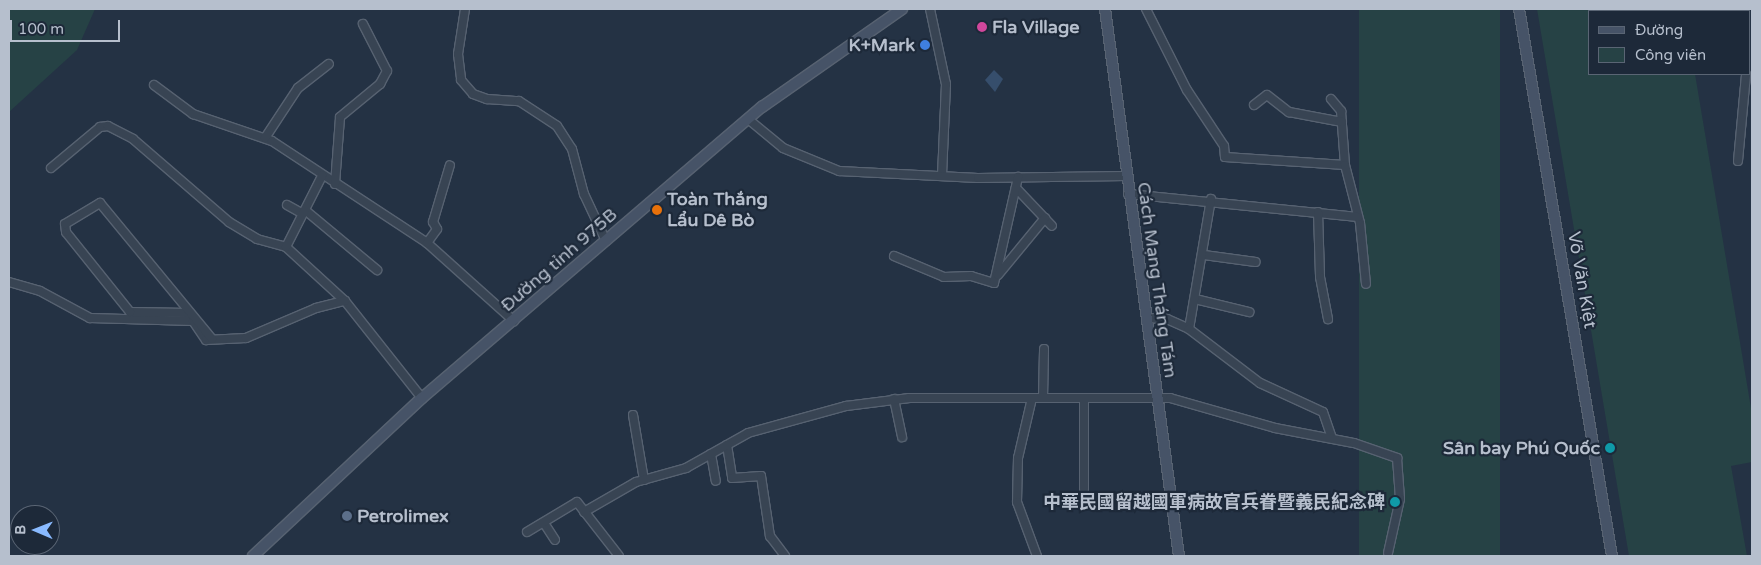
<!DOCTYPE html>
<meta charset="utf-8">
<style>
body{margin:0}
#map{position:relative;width:1761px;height:565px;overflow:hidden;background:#243244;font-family:"Varela Round","Noto Sans SC",sans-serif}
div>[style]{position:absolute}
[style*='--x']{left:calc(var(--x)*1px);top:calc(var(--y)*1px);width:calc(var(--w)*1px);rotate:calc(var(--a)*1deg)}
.green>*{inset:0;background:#264245;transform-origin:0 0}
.water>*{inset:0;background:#364e6c}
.roads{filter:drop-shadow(1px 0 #576271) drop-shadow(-1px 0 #576271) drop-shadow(0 1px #576271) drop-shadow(0 -1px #576271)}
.street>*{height:8px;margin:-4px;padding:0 4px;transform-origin:4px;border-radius:4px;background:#384453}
.secondary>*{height:10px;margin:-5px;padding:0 5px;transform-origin:5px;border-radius:5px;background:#465367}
.dots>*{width:14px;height:14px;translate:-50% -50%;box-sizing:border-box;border:2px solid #1d2939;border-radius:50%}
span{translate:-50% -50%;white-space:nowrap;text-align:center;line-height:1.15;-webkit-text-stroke:4.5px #1d2939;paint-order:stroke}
.poi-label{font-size:18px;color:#b6bfcd;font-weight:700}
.left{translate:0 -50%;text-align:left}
.right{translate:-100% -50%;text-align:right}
.street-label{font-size:18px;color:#b6bfcd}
.frame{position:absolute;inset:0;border:10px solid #b6bfcd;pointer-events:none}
.legend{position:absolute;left:1588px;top:10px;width:162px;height:65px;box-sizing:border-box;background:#1d2939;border:1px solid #5a6574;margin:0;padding:6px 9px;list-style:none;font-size:15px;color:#b6bfcd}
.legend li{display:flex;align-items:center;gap:10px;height:25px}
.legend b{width:25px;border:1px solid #5a6574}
.north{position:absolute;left:10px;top:505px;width:50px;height:50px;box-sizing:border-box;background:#1d2939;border:1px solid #5a6574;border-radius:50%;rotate:271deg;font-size:14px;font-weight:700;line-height:20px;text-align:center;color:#b6bfcd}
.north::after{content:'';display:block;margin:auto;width:18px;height:22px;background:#89baff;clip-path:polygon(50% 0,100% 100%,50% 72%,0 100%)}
.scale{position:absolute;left:10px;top:20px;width:110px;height:22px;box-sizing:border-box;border:2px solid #b6bfcd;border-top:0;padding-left:6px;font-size:15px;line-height:18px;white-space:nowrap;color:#b6bfcd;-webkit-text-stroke:4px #1d2939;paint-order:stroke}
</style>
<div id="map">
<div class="green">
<i style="clip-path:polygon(9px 9px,95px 9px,77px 50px,9px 112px)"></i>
<i style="left:1359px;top:9px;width:141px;height:554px"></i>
<i style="clip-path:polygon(1537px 9px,1685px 9px,1590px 11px,1590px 74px,1695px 74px,1752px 414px,1752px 462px,1731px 466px,1747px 556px,1629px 556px)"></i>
</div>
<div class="water">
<i style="clip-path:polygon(994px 70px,1003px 79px,995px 92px,985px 80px)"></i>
</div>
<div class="roads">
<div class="street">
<i style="--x:465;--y:9;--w:46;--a:98.8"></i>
<i style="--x:458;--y:54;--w:26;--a:83"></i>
<i style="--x:461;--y:80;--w:18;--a:49"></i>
<i style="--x:473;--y:94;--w:15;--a:20"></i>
<i style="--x:487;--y:99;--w:32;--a:4"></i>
<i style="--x:519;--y:101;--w:45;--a:33.3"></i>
<i style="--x:557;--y:126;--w:27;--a:57"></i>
<i style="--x:572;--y:149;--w:47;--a:75.1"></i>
<i style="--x:584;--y:194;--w:52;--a:64.9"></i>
<i style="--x:930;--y:9;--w:77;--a:78"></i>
<i style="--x:946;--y:84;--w:90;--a:92.5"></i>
<i style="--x:1146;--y:9;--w:91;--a:63.2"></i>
<i style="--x:1187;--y:90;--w:67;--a:56.5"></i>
<i style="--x:1224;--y:146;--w:11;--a:85"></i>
<i style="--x:1225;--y:157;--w:120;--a:3.8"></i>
<i style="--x:1740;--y:9;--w:2;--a:63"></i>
<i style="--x:154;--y:85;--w:49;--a:36.6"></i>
<i style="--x:193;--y:114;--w:83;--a:18.9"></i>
<i style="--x:272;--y:141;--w:186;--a:33.3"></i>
<i style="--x:427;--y:243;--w:117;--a:41.9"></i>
<i style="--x:1331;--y:99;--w:16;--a:50"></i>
<i style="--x:1341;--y:111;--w:54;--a:85.8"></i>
<i style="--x:1345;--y:165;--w:60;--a:75.5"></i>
<i style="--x:1360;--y:223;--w:61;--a:84.4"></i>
<i style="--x:1254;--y:105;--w:16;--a:-38"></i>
<i style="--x:1267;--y:95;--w:28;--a:38"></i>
<i style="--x:1289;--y:112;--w:54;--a:10.7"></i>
<i style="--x:748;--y:119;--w:45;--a:39.6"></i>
<i style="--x:783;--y:148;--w:61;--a:22.3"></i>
<i style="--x:839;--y:171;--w:139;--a:2.9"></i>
<i style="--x:978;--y:178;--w:148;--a:-0.8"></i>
<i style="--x:265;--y:138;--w:60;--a:-56.6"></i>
<i style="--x:298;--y:88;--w:39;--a:-38"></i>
<i style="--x:1738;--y:161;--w:87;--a:-84.7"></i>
<i style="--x:51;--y:168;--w:64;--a:-39.9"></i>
<i style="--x:100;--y:127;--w:8;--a:-7"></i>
<i style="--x:108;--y:126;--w:28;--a:27"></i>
<i style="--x:133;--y:139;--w:127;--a:40.8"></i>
<i style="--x:229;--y:222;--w:33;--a:31"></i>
<i style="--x:257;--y:239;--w:30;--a:15"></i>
<i style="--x:286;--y:247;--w:80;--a:42.5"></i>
<i style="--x:345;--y:301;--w:124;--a:51.6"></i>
<i style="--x:335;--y:184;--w:67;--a:-85.7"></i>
<i style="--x:340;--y:117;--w:52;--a:-39.5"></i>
<i style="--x:380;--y:84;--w:15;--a:-62"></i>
<i style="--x:387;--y:71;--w:53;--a:-117.1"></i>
<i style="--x:1016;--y:188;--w:52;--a:46.5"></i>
<i style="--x:1128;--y:194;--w:231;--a:5.7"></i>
<i style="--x:287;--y:205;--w:18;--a:29"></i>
<i style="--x:305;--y:210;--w:94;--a:39.8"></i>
<i style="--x:1318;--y:212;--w:65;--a:88.2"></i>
<i style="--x:1320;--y:277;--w:43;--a:79.2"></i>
<i style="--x:427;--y:243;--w:17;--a:-54"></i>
<i style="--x:437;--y:229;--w:8;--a:-120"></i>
<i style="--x:433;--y:222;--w:59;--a:-73.4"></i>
<i style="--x:286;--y:247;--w:80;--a:-63.1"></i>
<i style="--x:1204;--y:255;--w:52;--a:7.7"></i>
<i style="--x:894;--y:256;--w:54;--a:22.8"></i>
<i style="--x:944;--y:277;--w:27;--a:-2"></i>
<i style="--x:971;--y:276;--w:24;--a:17"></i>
<i style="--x:994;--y:283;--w:109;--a:-77.2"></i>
<i style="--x:998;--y:275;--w:74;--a:-50.5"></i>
<i style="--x:9;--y:282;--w:32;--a:16"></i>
<i style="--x:40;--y:291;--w:57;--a:28.4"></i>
<i style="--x:90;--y:318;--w:103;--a:1.7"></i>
<i style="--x:193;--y:321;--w:23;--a:56"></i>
<i style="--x:206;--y:340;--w:40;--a:-2.9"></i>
<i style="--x:246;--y:338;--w:76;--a:-23.2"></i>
<i style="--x:316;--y:308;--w:30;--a:-14"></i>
<i style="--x:1195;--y:299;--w:56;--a:13.5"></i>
<i style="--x:188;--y:313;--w:58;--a:-179"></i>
<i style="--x:130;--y:312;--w:102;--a:-128.7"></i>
<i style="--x:66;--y:232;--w:8;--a:-97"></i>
<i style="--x:65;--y:224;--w:41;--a:-31"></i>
<i style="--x:100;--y:203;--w:176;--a:50.5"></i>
<i style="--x:1146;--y:318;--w:21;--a:3"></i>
<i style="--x:1167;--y:319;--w:24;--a:24"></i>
<i style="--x:1189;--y:329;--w:132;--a:-80.4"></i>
<i style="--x:1189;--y:329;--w:89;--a:37.3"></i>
<i style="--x:1260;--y:383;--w:69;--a:24.7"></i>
<i style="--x:1323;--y:412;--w:28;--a:71"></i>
<i style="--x:1032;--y:398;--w:62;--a:103.1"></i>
<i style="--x:1018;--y:458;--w:44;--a:91.3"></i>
<i style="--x:1017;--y:502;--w:58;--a:69.7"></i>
<i style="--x:1043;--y:398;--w:49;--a:-88.8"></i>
<i style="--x:894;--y:399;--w:39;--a:78"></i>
<i style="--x:633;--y:415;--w:66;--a:80.4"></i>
<i style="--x:727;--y:445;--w:33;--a:81"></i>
<i style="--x:732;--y:478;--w:29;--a:-4"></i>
<i style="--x:761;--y:476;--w:61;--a:81.5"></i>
<i style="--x:770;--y:536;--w:25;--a:53"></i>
<i style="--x:711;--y:454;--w:27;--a:80"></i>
<i style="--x:1084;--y:489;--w:91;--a:-90"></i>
<i style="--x:584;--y:512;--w:60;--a:-30"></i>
<i style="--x:636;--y:482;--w:52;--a:-15.6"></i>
<i style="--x:686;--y:468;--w:71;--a:-29.4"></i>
<i style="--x:748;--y:433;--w:102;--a:-15.4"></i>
<i style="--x:846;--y:406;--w:64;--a:-7.2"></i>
<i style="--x:909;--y:398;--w:261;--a:0"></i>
<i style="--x:1170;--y:398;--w:109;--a:15.9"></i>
<i style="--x:1275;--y:428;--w:80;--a:10.8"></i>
<i style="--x:1354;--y:443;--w:46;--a:19.2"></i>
<i style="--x:1397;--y:458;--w:41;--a:85.8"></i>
<i style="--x:1400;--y:499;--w:55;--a:102.5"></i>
<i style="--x:544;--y:523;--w:20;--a:57"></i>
<i style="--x:527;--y:532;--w:58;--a:-31"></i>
<i style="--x:577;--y:502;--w:68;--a:52.1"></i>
</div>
<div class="secondary">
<i style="--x:1105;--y:9;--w:552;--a:82.3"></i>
<i style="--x:1519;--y:9;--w:555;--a:80.35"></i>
<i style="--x:253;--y:556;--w:231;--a:-43.1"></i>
<i style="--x:422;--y:398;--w:448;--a:-40.6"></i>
<i style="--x:762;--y:107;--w:171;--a:-35"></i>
</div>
</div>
<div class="dots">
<i style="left:982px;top:27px;background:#d1479c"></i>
<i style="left:925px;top:45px;background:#3f7fe0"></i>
<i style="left:657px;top:210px;background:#e8710a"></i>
<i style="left:1610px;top:448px;background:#0f9aa8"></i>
<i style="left:1395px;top:502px;background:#0f9aa8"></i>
<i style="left:347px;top:516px;background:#5c6f8a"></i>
</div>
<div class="poi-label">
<span class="left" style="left:992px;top:27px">Fla Village</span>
<span class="right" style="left:915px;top:45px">K+Mark</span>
<span class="left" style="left:667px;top:210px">Toàn Thắng<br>Lẩu Dê Bò</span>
<span class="right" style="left:1600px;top:448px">Sân bay Phú Quốc</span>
<span class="right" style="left:1385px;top:502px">中華民國留越國軍病故官兵眷暨義民紀念碑</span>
<span class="left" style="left:357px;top:516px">Petrolimex</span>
</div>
<div class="street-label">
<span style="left:559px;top:260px;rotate:-41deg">Đường tỉnh 975B</span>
<span style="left:1157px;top:280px;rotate:82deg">Cách Mạng Tháng Tám</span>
<span style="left:1582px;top:280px;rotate:80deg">Võ Văn Kiệt</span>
</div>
<div class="frame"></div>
<ul class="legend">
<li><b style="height:6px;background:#465367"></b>Đường</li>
<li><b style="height:14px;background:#264245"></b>Công viên</li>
</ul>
<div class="north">B</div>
<div class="scale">100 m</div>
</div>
